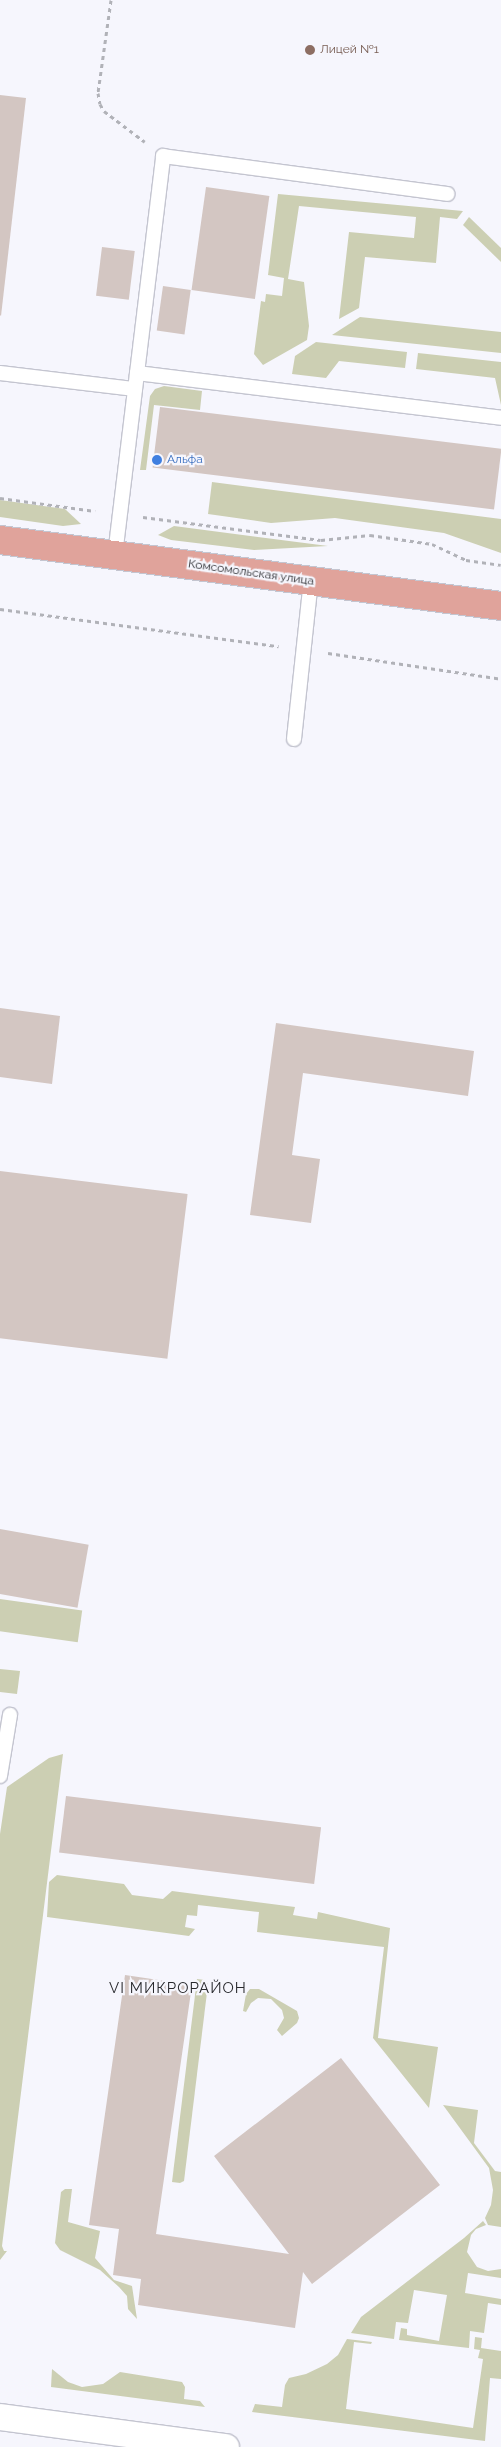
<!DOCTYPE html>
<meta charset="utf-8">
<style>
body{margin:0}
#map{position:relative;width:501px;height:2447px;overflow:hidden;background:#f6f6fd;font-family:Raleway,sans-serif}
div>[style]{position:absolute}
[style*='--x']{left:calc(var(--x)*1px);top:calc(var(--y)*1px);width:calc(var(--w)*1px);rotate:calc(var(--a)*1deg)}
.green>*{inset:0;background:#cccfb3;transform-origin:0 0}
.building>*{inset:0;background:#d3c6c2;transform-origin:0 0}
.path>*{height:3px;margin-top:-1.5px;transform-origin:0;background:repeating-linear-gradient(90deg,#b1b2b8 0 4px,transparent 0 8px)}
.roads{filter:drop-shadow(1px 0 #c4c5d0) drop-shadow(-1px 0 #c4c5d0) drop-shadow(0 1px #c4c5d0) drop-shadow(0 -1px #c4c5d0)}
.service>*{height:14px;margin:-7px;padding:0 7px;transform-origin:7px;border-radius:7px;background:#fff}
.minor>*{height:26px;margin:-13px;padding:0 13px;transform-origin:13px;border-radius:13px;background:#fff}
.primary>*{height:28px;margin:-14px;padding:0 14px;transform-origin:14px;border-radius:14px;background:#e0a39b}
.dots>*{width:14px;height:14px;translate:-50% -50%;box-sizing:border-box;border:2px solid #f6f6fd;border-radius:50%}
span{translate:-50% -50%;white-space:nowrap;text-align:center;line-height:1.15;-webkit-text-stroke:4.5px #f6f6fd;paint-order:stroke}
.education-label{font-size:12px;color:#785e54}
.left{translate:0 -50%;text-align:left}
.shop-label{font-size:12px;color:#366cbe}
.street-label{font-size:12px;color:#28292d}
.quarter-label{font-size:15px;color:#28292d;letter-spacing:1px}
</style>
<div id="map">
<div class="green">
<i style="clip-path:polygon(278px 194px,463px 211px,457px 219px,440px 217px,436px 263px,365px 257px,359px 308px,339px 319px,349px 232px,414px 238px,416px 217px,299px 206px,288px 279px,304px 282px,309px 326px,307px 340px,263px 365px,254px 354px,261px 301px,265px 302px,266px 294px,282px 296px,284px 278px,268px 275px)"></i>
<i style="clip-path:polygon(469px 217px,501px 248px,501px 262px,463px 225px)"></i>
<i style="clip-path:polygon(360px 317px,501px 332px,501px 353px,332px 335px)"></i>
<i style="clip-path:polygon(316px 342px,407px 352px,405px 368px,339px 361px,326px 378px,292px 374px,295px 356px)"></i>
<i style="clip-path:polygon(418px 353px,501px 362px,501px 405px,495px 378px,416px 369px)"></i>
<i style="clip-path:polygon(164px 386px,202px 391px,200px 410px,154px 405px,146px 470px,140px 470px,150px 396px,155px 389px)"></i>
<i style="clip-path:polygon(212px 482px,501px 519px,501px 553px,444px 533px,335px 518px,271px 523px,208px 514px)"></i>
<i style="clip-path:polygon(0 500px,65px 509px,81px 524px,63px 526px,0 517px)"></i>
<i style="clip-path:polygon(174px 526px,328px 546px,254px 550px,171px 540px,158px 535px)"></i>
<i style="left:0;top:1599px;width:83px;height:32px;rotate:8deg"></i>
<i style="clip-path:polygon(0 1669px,20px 1671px,17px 1694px,0 1692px)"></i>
<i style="clip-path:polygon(63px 1754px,2px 2246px,4px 2251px,7px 2251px,0 2260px,0 1834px,7px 1787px,49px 1758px)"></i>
<i style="clip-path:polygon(57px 1875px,124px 1884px,132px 1895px,163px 1899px,172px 1891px,295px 1907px,293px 1915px,317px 1919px,318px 1912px,390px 1928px,378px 2038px,438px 2047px,429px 2108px,373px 2038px,384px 1947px,257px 1932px,259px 1912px,198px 1905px,197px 1916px,187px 1915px,185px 1927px,195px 1929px,189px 1936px,47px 1917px,49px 1882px)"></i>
<i style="clip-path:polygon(197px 1979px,205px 1980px,208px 1984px,184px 2181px,180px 2183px,172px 2182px)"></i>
<i style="clip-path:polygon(250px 1989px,259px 1989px,297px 2011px,299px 2018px,297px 2023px,282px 2036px,277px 2030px,284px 2018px,282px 2010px,271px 1999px,258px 1998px,251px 2003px,246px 2012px,243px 2011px,246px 1994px)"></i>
<i style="clip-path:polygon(443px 2105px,478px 2110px,474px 2143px,495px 2171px,501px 2172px,501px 2227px,488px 2225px,485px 2218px,491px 2205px,493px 2190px,489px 2168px)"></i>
<i style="clip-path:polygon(65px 2189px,72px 2189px,68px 2222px,100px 2231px,95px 2258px,114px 2280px,132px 2286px,137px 2319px,128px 2309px,127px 2296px,119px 2287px,100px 2270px,60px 2250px,55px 2243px,61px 2192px)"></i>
<i style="clip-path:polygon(483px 2221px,486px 2225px,476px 2229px,471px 2235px,467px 2252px,477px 2267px,488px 2271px,501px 2269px,501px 2278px,468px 2273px,465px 2293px,501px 2299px,501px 2305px,488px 2303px,484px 2333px,470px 2331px,469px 2348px,399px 2340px,401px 2328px,407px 2329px,407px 2335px,439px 2341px,447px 2295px,414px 2290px,408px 2323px,396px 2322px,394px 2339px,351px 2333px,361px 2317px,464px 2238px)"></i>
<i style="clip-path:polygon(475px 2337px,482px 2338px,481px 2348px,501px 2351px,501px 2379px,490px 2378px,485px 2441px,252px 2412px,255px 2404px,282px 2407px,285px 2385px,289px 2378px,306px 2374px,327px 2364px,338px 2355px,347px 2339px,372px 2342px,371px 2344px,354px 2342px,346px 2409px,473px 2428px,483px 2359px,478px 2358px,480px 2350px,474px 2349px)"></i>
<i style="clip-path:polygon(52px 2369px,68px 2382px,82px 2387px,103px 2384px,120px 2372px,182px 2382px,185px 2387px,184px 2399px,200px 2401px,205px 2407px,51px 2387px)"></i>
</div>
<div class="building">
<i style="clip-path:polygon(0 95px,26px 98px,1px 316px,0 315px)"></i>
<i style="left:206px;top:187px;width:64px;height:104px;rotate:8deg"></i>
<i style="left:102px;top:247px;width:33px;height:49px;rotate:7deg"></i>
<i style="left:163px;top:286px;width:28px;height:45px;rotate:8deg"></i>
<i style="left:160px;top:407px;width:344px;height:61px;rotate:7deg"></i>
<i style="clip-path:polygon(0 1008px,60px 1016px,52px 1084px,0 1077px)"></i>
<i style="clip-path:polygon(276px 1023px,474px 1051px,468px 1096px,303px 1073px,292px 1155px,320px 1159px,311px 1223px,250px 1215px)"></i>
<i style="left:0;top:1171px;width:189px;height:166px;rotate:7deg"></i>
<i style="left:0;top:1529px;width:90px;height:64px;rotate:10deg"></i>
<i style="left:66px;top:1796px;width:257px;height:57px;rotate:7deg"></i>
<i style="clip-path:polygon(125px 1975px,192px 1985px,156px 2234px,289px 2254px,214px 2156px,341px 2058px,440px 2185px,312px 2284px,303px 2272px,295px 2328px,138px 2305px,141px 2279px,113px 2275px,119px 2229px,89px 2225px)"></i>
</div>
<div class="path">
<i style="--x:111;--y:0;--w:94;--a:98"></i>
<i style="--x:98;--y:93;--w:11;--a:80"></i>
<i style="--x:100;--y:104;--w:8;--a:60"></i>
<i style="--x:104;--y:111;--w:51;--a:37.1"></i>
<i style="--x:0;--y:498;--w:96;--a:7.8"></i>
<i style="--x:143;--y:517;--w:179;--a:7.4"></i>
<i style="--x:321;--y:540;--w:49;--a:-5.8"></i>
<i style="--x:370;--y:535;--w:63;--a:8.3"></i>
<i style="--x:432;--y:544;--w:38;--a:25"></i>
<i style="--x:466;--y:560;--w:35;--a:8"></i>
<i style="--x:0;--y:609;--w:281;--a:7.6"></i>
<i style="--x:328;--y:653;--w:175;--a:8.5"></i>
</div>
<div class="roads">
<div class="service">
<i style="--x:0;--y:373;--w:136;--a:6.8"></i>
<i style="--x:137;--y:373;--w:367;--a:7"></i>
<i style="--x:115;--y:555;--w:402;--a:-83.1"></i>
<i style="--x:163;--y:156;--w:287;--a:7.6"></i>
<i style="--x:294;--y:739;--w:159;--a:-83.9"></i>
<i style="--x:0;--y:1776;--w:62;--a:-80.7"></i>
</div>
<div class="minor">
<i style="--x:0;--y:2417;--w:228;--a:7.6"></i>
</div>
<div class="primary">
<i style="--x:0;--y:540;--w:505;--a:7.5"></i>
</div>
</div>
<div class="dots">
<i style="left:310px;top:50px;background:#8d6e63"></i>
<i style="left:157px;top:460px;background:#3f7fe0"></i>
</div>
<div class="education-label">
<span class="left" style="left:320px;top:50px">Лицей №1</span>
</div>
<div class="shop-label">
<span class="left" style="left:167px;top:460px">Альфа</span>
</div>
<div class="street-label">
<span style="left:251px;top:573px;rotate:8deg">Комсомольская улица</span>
</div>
<div class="quarter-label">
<span style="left:178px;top:1989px">VI МИКРОРАЙОН</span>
</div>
</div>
